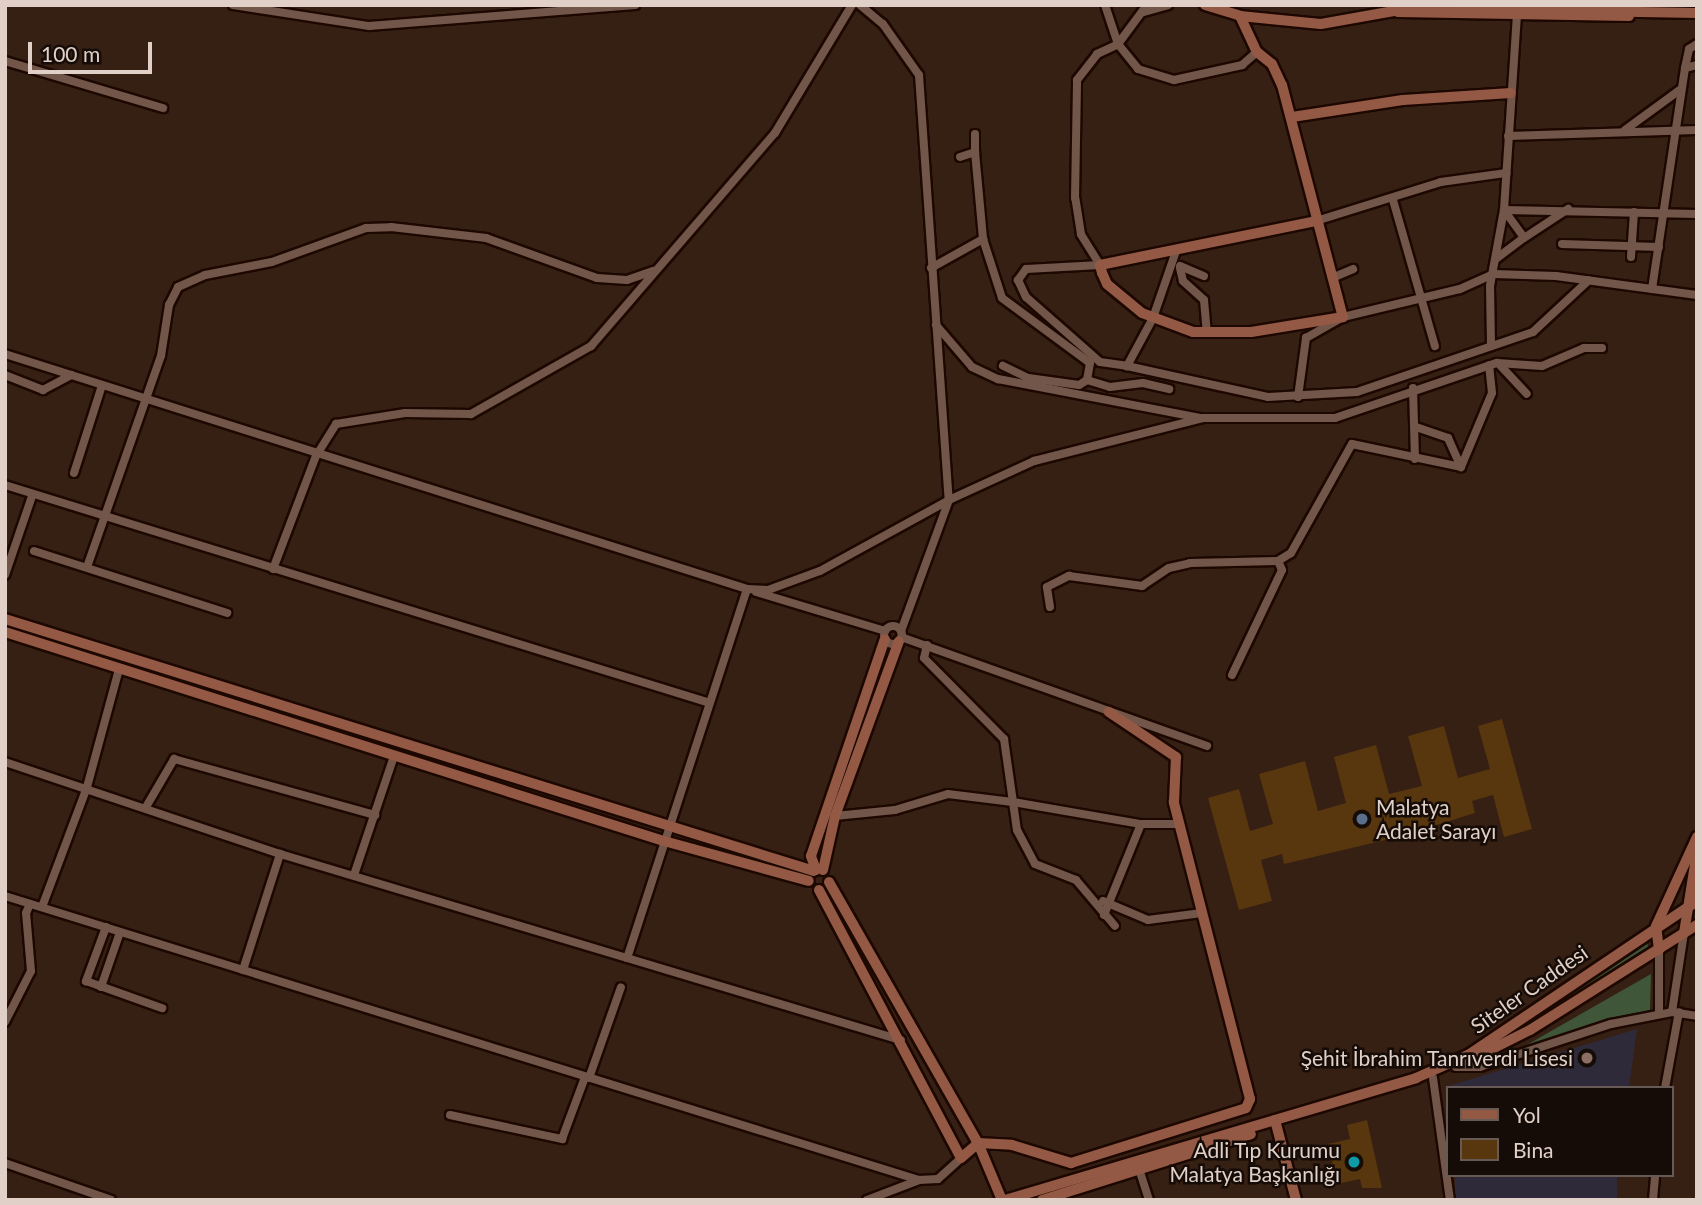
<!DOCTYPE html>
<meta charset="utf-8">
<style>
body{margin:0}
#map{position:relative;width:1702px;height:1205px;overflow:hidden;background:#361f13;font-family:Lato,sans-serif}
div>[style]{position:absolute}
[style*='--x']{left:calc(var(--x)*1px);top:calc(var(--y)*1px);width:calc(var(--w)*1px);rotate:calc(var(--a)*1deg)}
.education>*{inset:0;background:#2e2a3a;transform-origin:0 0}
.green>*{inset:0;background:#405638}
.building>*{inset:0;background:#58360e}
.roads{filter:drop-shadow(2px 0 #1d0801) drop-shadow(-2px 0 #1d0801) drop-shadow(0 2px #1d0801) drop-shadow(0 -2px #1d0801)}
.street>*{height:8px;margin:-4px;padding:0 4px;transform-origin:4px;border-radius:4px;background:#725649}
.street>.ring{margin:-4px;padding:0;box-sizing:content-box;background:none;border:8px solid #725649;border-radius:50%}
.secondary>*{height:10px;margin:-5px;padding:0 5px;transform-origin:5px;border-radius:5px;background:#935944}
.dots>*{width:19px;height:19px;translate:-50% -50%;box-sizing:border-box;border:4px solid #160c07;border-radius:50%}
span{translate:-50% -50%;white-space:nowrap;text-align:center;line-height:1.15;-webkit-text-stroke:5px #160c07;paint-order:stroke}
.poi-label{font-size:21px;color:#e0d0c8}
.left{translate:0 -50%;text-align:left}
.right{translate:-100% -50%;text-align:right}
.street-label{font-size:21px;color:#e0d0c8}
.frame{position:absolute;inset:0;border:7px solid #e0d0c8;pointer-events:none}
.legend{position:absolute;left:1446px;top:1086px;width:228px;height:91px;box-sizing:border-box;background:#160c07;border:2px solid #675a54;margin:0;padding:9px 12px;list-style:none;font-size:21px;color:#e0d0c8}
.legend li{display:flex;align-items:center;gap:14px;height:35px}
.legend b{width:35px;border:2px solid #675a54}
.scale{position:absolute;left:28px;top:42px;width:124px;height:32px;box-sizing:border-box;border:4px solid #e0d0c8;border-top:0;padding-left:9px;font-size:21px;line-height:24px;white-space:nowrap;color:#e0d0c8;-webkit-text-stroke:5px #160c07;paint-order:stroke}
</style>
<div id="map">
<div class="education">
<i style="clip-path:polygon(1637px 1029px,1629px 1088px,1448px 1088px,1448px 1117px,1445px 1087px)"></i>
<i style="left:1455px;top:1175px;width:162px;height:25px"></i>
</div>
<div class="green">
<i style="clip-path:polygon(1647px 941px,1649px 954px,1539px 1017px)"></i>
<i style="clip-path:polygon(1651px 974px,1650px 1010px,1523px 1047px)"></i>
</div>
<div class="building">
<i style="clip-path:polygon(1502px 719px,1532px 829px,1504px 837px,1493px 795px,1472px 801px,1475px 813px,1398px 837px,1284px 864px,1282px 854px,1261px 860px,1272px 901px,1239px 910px,1208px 798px,1239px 789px,1250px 831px,1273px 824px,1259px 774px,1305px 761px,1318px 811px,1346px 803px,1334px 757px,1376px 745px,1389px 794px,1422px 786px,1408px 736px,1444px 726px,1458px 778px,1490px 769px,1478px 726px)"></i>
<i style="clip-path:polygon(1367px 1120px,1382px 1188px,1362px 1188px,1360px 1179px,1337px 1184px,1328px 1144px,1350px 1139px,1347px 1125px)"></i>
</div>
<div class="roads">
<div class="street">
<i style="--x:233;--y:5;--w:138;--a:8.8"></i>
<i style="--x:369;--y:26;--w:267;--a:-4.5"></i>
<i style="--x:860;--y:5;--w:30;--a:40"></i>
<i style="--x:883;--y:24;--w:62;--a:54.8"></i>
<i style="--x:919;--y:75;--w:426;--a:86"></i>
<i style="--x:949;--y:500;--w:140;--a:110.1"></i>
<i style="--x:1105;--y:5;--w:41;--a:71.6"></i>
<i style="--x:1118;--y:44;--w:49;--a:-53.4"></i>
<i style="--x:1144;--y:12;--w:25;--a:-16"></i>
<i style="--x:5;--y:61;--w:165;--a:16.6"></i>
<i style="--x:1685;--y:68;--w:19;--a:-78"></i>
<i style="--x:1689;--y:49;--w:9;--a:-32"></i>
<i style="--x:1625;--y:130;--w:69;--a:-36.2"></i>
<i style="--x:975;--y:134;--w:18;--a:90"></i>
<i style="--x:1508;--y:136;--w:189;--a:-1.8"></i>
<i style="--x:960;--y:157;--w:16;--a:-18"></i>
<i style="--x:975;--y:152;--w:87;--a:84.7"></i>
<i style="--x:1393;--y:200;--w:152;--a:74"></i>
<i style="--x:1504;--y:210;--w:193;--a:1.2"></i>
<i style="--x:1504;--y:210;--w:34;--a:54"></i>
<i style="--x:1524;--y:238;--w:53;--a:-33.4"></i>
<i style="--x:1316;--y:221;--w:131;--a:-17.3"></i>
<i style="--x:1441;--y:182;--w:66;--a:-7.9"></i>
<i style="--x:1562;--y:244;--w:97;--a:1.8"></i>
<i style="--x:1175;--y:254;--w:68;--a:109"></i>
<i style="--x:1153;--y:318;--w:55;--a:118.4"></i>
<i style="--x:1127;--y:366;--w:144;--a:12.4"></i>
<i style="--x:1268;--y:397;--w:89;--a:-3.2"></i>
<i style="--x:1357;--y:392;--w:186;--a:-18.8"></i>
<i style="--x:1533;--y:332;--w:76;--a:-42.9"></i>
<i style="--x:1631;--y:257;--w:45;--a:-86.2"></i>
<i style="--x:1497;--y:258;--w:34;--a:-37"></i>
<i style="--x:1100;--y:265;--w:36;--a:-122"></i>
<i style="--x:1081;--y:234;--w:36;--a:-99"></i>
<i style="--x:1075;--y:198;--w:118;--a:-89"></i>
<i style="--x:1077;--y:80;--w:33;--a:-52"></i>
<i style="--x:1097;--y:54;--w:23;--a:-25"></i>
<i style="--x:1118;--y:44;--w:32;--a:51"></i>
<i style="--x:1138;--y:69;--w:38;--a:17"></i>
<i style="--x:1174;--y:80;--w:70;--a:-12.4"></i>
<i style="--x:1242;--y:65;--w:20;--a:-41"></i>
<i style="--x:1100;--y:265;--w:74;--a:176.9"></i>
<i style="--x:1026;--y:269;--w:14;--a:126"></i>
<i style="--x:1018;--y:280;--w:19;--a:65"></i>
<i style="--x:1026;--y:297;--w:98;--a:41.3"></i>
<i style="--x:1100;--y:362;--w:27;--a:8"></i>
<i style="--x:1180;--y:266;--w:26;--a:23"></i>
<i style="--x:931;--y:268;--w:60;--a:-29.1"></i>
<i style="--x:983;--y:239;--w:62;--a:72.1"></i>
<i style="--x:1002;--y:298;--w:109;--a:36.5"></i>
<i style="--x:1090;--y:363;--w:17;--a:100"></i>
<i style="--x:1087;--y:380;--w:9;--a:148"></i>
<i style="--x:1079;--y:385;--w:51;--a:-172.2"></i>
<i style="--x:1028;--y:378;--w:28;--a:-154"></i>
<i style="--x:1180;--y:268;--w:13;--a:77"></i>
<i style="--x:1183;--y:281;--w:28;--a:42"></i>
<i style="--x:1204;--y:300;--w:33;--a:85"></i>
<i style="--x:1332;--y:278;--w:23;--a:-23"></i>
<i style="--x:1652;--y:289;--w:223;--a:-81.5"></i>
<i style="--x:1685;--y:68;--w:12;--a:-14"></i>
<i style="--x:936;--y:325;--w:55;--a:49.4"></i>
<i style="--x:972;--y:367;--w:29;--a:25"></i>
<i style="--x:998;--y:379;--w:207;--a:10.9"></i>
<i style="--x:1491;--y:344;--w:58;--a:-91"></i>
<i style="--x:1490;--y:286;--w:77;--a:-79.6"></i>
<i style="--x:1504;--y:210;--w:194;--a:-86.2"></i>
<i style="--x:5;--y:354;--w:778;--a:17.57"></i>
<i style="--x:747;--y:589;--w:388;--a:108"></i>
<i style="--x:627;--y:958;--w:362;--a:-163.3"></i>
<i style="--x:280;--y:854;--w:290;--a:-161.5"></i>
<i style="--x:1498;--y:363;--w:42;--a:46.9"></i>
<i style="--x:5;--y:375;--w:41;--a:21.5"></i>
<i style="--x:43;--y:390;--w:32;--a:-28"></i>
<i style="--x:1087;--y:380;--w:24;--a:17"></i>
<i style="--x:1110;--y:387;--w:33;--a:-7"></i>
<i style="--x:1143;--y:383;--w:27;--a:13"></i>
<i style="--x:1413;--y:388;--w:71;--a:88.4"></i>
<i style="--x:1298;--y:397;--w:60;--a:-82.3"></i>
<i style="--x:1306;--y:338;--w:43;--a:-29.6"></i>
<i style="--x:1343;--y:317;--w:120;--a:-13.5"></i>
<i style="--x:1460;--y:289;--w:37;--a:-24"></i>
<i style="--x:1494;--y:274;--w:62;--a:1.8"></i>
<i style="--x:1556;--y:276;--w:142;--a:7.7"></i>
<i style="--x:1416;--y:427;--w:34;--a:19"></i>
<i style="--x:1448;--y:438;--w:32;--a:66"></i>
<i style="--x:1461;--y:467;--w:80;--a:-67.3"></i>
<i style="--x:1492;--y:393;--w:28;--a:-96"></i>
<i style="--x:74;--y:473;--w:92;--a:-72.3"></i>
<i style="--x:5;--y:485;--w:735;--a:17.18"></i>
<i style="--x:34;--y:551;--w:203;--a:17.8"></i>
<i style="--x:87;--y:567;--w:224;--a:-70.7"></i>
<i style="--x:161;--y:356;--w:52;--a:-81.1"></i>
<i style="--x:169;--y:305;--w:20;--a:-63"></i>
<i style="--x:178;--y:287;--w:30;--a:-24"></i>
<i style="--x:205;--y:275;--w:68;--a:-11"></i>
<i style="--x:272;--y:262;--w:100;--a:-19.9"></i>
<i style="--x:366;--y:228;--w:25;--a:-2"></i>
<i style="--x:391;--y:227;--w:96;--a:6.6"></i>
<i style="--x:486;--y:238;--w:118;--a:19.8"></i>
<i style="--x:597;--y:278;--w:30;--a:4"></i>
<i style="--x:627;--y:280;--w:28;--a:-19"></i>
<i style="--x:273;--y:569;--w:121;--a:-69.2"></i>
<i style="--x:316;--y:456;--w:38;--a:-58"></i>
<i style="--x:336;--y:424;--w:70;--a:-9.1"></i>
<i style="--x:405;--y:413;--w:66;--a:0.9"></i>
<i style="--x:471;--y:414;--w:138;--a:-29.5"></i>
<i style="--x:591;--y:346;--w:281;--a:-49.2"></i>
<i style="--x:775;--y:133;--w:149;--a:-59"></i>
<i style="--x:5;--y:575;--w:83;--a:-71.1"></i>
<i style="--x:747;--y:589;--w:21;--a:3"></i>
<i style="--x:768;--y:590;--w:55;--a:-20.1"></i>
<i style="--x:820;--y:571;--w:147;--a:-28.8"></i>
<i style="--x:949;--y:500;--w:94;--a:-24.6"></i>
<i style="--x:1034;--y:461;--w:174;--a:-14.3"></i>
<i style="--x:1203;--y:418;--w:132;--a:0"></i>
<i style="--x:1335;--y:418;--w:171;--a:-18.8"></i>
<i style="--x:1497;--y:363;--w:45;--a:3.8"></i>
<i style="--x:1542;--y:366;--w:46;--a:-23.2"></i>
<i style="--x:1584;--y:348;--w:18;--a:0"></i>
<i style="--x:756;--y:592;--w:135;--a:16.8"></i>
<i style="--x:1050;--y:607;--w:20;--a:-99"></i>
<i style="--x:1047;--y:587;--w:25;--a:-27"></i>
<i style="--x:1069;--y:576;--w:74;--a:7.8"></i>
<i style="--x:1142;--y:586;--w:32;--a:-34"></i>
<i style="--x:1169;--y:568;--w:22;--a:-13"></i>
<i style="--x:1190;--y:563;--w:88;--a:-1.3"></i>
<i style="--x:1278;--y:561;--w:15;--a:-32"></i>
<i style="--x:1291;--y:553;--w:125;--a:-60.8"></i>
<i style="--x:1352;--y:444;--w:111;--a:11.9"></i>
<i class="ring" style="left:884px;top:626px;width:10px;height:10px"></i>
<i style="--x:901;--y:637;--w:325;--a:19.6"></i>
<i style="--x:927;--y:645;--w:13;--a:103"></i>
<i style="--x:924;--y:658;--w:114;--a:45.4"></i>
<i style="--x:1004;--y:739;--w:64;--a:81.9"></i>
<i style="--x:1013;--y:802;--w:130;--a:9.8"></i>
<i style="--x:1232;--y:675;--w:116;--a:-64.5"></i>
<i style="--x:1282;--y:570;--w:10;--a:-114"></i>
<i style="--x:146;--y:807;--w:56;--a:-59.7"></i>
<i style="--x:174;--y:759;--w:209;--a:15.6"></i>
<i style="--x:835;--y:816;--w:60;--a:-5.7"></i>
<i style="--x:895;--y:810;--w:55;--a:-16.8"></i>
<i style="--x:948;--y:794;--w:65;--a:7"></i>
<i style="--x:1013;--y:802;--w:28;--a:82"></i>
<i style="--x:1017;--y:830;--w:38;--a:62"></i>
<i style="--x:1035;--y:864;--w:44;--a:21.3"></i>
<i style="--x:1076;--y:880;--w:60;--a:49.7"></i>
<i style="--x:354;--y:875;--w:126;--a:-71.4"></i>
<i style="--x:5;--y:896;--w:957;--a:17.26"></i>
<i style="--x:919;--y:1180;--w:19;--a:-3"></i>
<i style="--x:938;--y:1179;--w:31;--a:-42"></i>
<i style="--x:1103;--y:901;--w:49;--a:22.9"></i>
<i style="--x:1148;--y:920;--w:54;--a:-7.4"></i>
<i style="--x:42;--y:907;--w:128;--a:-69.4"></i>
<i style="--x:87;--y:787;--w:122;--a:-74.8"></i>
<i style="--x:1104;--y:915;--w:98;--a:-67.9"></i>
<i style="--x:1141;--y:824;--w:38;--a:0"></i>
<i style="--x:106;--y:927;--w:58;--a:110.3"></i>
<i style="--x:86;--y:981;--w:81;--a:19.6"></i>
<i style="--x:1659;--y:950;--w:64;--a:90"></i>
<i style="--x:627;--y:958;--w:286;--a:16.7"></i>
<i style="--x:243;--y:970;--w:122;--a:-72.3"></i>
<i style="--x:101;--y:987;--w:58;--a:-70.9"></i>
<i style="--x:1672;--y:1012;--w:80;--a:-81.4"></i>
<i style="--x:5;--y:1022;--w:57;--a:-63"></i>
<i style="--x:31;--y:971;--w:58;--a:-94.9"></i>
<i style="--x:26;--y:913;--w:10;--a:-66"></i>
<i style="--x:1456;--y:1067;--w:24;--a:0"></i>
<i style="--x:1480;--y:1067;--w:138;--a:-18.2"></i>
<i style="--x:1611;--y:1024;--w:62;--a:-11.1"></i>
<i style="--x:1672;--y:1012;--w:25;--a:9"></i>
<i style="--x:589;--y:1078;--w:96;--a:-70.6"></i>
<i style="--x:1433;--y:1078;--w:123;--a:82.1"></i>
<i style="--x:1665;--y:1088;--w:77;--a:-79.6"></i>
<i style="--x:450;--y:1115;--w:115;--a:12.1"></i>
<i style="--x:562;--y:1139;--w:66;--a:-69.6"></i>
<i style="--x:5;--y:1163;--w:112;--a:19.2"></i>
<i style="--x:1139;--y:1169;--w:33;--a:72"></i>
<i style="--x:867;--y:1200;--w:56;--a:-21"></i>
<i style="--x:1653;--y:1200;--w:25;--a:-85"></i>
</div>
<div class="secondary">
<i style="--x:1205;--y:5;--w:37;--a:17"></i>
<i style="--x:1240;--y:16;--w:81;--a:5.6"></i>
<i style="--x:1321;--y:24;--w:91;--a:-10.1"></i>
<i style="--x:1411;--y:8;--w:286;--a:1"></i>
<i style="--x:1398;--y:12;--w:231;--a:1"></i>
<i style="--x:1240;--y:16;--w:40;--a:65"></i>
<i style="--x:1257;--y:52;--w:19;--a:39"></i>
<i style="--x:1272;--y:64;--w:23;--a:65"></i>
<i style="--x:1282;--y:85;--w:240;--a:75.3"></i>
<i style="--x:1343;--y:317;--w:93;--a:170.7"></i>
<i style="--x:1251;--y:332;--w:58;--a:180"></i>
<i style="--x:1193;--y:332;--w:54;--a:-159.6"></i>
<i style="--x:1142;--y:313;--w:45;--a:-140.4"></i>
<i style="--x:1107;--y:284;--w:12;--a:-114"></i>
<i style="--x:1102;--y:273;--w:8;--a:-104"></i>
<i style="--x:1100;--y:265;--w:220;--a:-11.5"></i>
<i style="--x:1292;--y:117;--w:112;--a:-8.7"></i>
<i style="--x:1403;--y:100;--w:108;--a:-3.7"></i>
<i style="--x:5;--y:619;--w:847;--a:17.3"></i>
<i style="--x:5;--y:632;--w:691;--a:17.6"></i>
<i style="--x:664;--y:841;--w:150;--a:15.4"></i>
<i style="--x:816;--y:870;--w:15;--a:-110"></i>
<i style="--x:811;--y:856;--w:229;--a:-71.2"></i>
<i style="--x:823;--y:870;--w:55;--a:-77.5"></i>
<i style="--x:835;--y:816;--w:186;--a:-69.9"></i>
<i style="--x:829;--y:882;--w:301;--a:60.3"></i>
<i style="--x:978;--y:1143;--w:34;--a:3"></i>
<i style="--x:1012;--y:1145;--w:62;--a:17"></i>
<i style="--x:1071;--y:1163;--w:183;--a:-17.4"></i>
<i style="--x:1246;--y:1108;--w:10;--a:-66"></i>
<i style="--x:1250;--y:1099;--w:307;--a:-104.4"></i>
<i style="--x:1174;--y:802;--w:45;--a:-87.5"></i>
<i style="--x:1176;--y:757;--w:81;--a:-146.1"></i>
<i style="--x:819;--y:890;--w:303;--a:62.1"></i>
<i style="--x:961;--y:1158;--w:23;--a:-41"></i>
<i style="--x:978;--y:1143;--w:62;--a:67.2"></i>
<i style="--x:1684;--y:933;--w:82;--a:-80.9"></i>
<i style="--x:1659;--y:950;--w:24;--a:-97"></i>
<i style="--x:1656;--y:926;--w:98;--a:-65.3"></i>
<i style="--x:1468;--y:1061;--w:69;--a:-26.6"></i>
<i style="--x:1530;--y:1030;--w:197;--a:-32.2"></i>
<i style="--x:1275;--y:1120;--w:83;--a:75.3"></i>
<i style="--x:1005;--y:1200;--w:429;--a:-16.5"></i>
<i style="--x:1416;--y:1078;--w:57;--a:-23.9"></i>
<i style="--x:1468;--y:1055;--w:276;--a:-33.9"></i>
<i style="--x:1042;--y:1200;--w:219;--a:-17.5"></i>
</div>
</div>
<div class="dots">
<i style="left:1362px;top:819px;background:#5c6f8a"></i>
<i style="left:1587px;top:1058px;background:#8d6e63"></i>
<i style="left:1354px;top:1162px;background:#0f9aa8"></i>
</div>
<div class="poi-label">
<span class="left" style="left:1376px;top:819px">Malatya<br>Adalet Sarayı</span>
<span class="right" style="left:1573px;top:1058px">Şehit İbrahim Tanrıverdi Lisesi</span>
<span class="right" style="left:1340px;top:1162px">Adli Tıp Kurumu<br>Malatya Başkanlığı</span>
</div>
<div class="street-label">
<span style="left:1529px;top:989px;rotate:-35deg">Siteler Caddesi</span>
</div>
<div class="frame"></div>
<ul class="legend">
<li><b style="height:9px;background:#935944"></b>Yol</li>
<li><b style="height:19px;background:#58360e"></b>Bina</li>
</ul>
<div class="scale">100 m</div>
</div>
